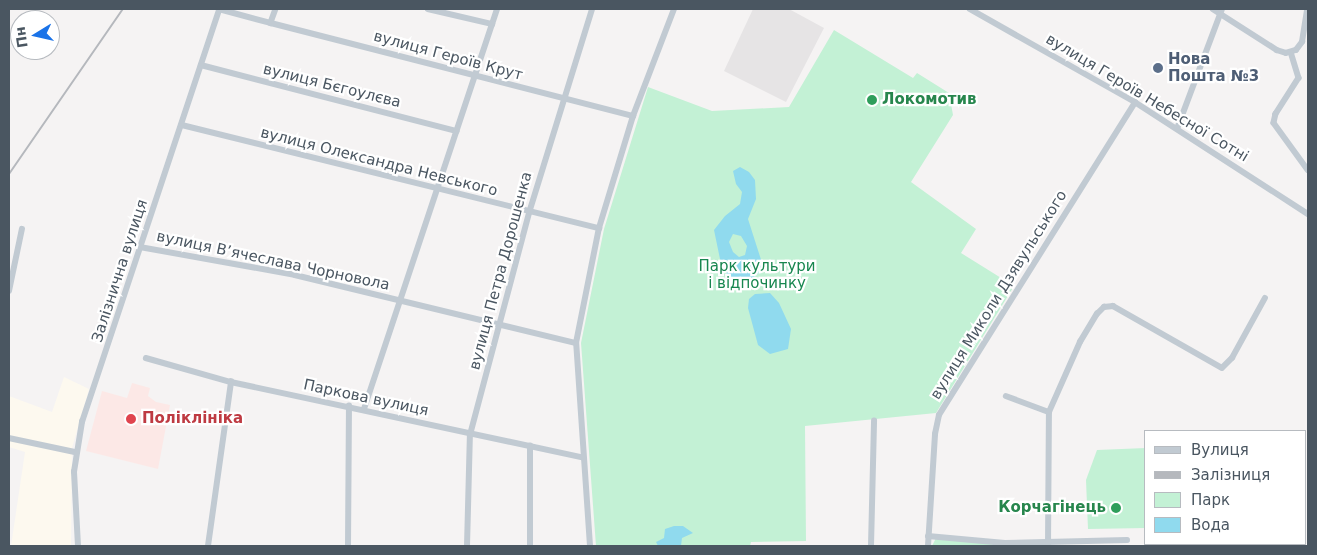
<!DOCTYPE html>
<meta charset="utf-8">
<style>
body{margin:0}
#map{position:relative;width:1317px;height:555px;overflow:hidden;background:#f5f3f3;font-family:"DejaVu Sans",sans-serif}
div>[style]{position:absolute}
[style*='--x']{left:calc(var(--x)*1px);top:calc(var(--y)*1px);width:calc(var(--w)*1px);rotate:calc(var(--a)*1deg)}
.commercial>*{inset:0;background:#fdf9ef}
.education>*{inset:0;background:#e6e4e5}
.medical>*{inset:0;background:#fce8e6}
.green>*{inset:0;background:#c3f1d5}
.water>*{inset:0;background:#90daee}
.minor>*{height:5.5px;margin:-2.75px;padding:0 2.75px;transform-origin:2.75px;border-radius:2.75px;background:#c1cad2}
.rail>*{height:2px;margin:-1px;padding:0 1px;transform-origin:1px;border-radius:1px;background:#b5b8bd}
.dots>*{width:14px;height:14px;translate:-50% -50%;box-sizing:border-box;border:2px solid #fff;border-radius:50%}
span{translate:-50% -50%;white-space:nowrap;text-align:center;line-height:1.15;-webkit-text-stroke:4.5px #fff;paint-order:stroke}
.street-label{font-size:15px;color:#4a5661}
.service-label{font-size:15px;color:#4e5e75;font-weight:700}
.left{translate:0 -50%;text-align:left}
.leisure-label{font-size:15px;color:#27864d;font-weight:700}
.right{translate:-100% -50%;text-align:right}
.park-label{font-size:15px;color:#17864f}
.health-label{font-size:15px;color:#be3a42;font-weight:700}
.frame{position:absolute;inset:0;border:10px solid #4a5661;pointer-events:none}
.legend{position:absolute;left:1144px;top:430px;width:162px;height:115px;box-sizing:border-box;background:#fff;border:1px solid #b7bbc0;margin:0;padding:6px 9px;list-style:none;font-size:15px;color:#4a5661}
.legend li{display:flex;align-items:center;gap:10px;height:25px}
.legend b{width:25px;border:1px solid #b7bbc0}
.north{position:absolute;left:10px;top:10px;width:50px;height:50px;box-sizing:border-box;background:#fff;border:1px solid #b7bbc0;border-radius:50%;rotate:261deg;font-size:14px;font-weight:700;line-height:20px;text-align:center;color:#4a5661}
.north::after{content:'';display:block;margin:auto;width:18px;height:22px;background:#1a73e8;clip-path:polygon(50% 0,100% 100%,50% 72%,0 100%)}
</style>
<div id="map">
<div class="commercial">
<i style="clip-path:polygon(64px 377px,89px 389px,72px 448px,71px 546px,11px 546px,25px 452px,9px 447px,9px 396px,52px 412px)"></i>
</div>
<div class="education">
<i style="clip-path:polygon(753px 9px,789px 9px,824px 28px,786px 102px,724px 71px)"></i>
</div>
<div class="medical">
<i style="clip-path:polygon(132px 383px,150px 388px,148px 396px,156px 402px,170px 405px,158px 469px,86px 451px,102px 391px,127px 398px)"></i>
</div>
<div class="green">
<i style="clip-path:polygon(834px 30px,913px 78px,917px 73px,949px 93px,953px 115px,911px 182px,976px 229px,961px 253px,1014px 286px,936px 413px,805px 426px,806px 541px,751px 542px,750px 546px,596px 546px,581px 343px,604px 229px,648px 87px,712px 111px,789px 107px)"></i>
<i style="clip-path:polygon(1146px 448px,1146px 528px,1088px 529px,1086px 480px,1097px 450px)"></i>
<i style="clip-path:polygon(936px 538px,1002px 544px,1001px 546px,932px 546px)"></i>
</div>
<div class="water">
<i style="clip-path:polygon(evenodd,740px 167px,749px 172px,755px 180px,756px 199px,748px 219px,764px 269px,747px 282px,728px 276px,720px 259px,714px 230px,725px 216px,740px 204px,742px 192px,736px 184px,733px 171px,740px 167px,733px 234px,741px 236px,747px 246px,745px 255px,739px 257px,733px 252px,729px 242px,733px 234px)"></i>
<i style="clip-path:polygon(770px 293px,779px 303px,791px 329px,788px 349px,770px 354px,758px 345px,748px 308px,749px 299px,755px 294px)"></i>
<i style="clip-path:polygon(674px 526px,683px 526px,693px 533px,682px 538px,681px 546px,658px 546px,656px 542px,664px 538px,665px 529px)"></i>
</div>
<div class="minor">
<i style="--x:219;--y:9;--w:54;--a:15.1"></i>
<i style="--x:276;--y:9;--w:15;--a:110"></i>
<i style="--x:271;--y:23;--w:374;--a:14.4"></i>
<i style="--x:428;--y:9;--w:66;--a:13.2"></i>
<i style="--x:970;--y:9;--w:189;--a:29.4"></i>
<i style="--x:1135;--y:102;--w:206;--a:32.9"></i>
<i style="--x:1213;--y:9;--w:76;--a:32.6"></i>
<i style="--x:1277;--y:50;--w:9;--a:18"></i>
<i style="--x:1286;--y:53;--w:10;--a:-17"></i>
<i style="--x:1296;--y:50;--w:10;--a:-53"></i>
<i style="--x:1302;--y:42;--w:33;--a:-81"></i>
<i style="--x:1291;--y:52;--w:27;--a:73"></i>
<i style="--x:1299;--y:78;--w:43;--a:122.6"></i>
<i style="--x:1276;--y:114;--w:9;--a:103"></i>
<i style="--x:1274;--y:123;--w:58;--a:54.1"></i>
<i style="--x:201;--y:65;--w:264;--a:14.5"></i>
<i style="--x:182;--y:125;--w:430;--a:13.9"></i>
<i style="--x:1177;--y:129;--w:128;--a:-69.4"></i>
<i style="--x:140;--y:247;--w:158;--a:10.2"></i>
<i style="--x:295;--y:275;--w:289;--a:13.6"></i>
<i style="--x:9;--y:291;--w:63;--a:-78.2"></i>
<i style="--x:146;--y:358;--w:88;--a:15.8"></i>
<i style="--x:231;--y:382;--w:359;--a:12.1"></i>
<i style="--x:1006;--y:396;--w:46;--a:20.4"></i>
<i style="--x:364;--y:409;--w:422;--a:-71.6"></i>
<i style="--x:9;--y:438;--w:67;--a:12"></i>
<i style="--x:928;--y:536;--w:77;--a:5.2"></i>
<i style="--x:1005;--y:543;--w:122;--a:-1.4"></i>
<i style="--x:78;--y:546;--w:74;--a:-93.1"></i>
<i style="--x:74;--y:472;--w:51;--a:-80.9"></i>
<i style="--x:82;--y:422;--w:435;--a:-71.6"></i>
<i style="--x:208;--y:546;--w:166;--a:-82"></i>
<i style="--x:348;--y:546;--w:140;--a:-89.6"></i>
<i style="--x:467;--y:546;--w:111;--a:-88.5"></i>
<i style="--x:470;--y:435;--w:230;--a:-75.1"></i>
<i style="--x:529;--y:213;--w:214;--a:-72.8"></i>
<i style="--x:530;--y:546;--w:100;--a:-90"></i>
<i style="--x:590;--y:546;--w:203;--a:-93.9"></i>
<i style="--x:576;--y:343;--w:117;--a:-78.7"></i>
<i style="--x:599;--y:228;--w:117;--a:-73.1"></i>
<i style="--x:633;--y:116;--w:115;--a:-69"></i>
<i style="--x:871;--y:546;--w:125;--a:-88.6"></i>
<i style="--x:928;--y:546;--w:112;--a:-86.4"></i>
<i style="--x:935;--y:434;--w:19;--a:-78"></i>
<i style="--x:939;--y:415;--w:369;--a:-57.9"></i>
<i style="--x:1048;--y:546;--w:134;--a:-89.6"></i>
<i style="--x:1049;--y:412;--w:77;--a:-66.1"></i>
<i style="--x:1080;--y:342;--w:33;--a:-59"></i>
<i style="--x:1097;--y:314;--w:10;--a:-45"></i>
<i style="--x:1104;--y:307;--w:9;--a:-6"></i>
<i style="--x:1113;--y:306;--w:125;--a:29.6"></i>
<i style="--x:1222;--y:368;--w:14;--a:-45"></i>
<i style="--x:1232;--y:358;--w:68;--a:-61.2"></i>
</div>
<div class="rail">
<i style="--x:9;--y:174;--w:201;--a:-55.4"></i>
</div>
<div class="dots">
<i style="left:1158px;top:68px;background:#5c6f8a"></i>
<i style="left:872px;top:100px;background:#2e9e5b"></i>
<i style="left:131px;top:419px;background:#e0444e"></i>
<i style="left:1116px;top:508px;background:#2e9e5b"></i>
</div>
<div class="street-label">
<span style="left:448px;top:56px;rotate:15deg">вулиця Героїв Крут</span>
<span style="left:332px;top:86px;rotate:14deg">вулиця Бєгоулєва</span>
<span style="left:1147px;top:98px;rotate:31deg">вулиця Героїв Небесної Сотні</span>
<span style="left:379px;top:162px;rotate:14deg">вулиця Олександра Невського</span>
<span style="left:273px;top:261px;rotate:12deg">вулиця Вʼячеслава Чорновола</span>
<span style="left:120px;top:271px;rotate:-72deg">Залізнична вулиця</span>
<span style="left:501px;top:271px;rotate:-75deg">вулиця Петра Дорошенка</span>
<span style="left:999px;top:295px;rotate:-58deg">вулиця Миколи Дзявульського</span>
<span style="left:366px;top:398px;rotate:12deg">Паркова вулиця</span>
</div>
<div class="service-label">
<span class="left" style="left:1168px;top:68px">Нова<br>Пошта №3</span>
</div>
<div class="leisure-label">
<span class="left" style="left:882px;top:100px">Локомотив</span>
<span class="right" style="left:1106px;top:508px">Корчагінець</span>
</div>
<div class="park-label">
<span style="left:757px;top:275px">Парк культури<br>і відпочинку</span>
</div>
<div class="health-label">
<span class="left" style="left:142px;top:419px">Поліклініка</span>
</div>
<div class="frame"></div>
<ul class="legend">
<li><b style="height:6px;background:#c1cad2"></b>Вулиця</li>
<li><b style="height:6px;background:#b5b8bd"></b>Залізниця</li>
<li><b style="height:14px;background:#c3f1d5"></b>Парк</li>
<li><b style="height:14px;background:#90daee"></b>Вода</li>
</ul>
<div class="north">Пн</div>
</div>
